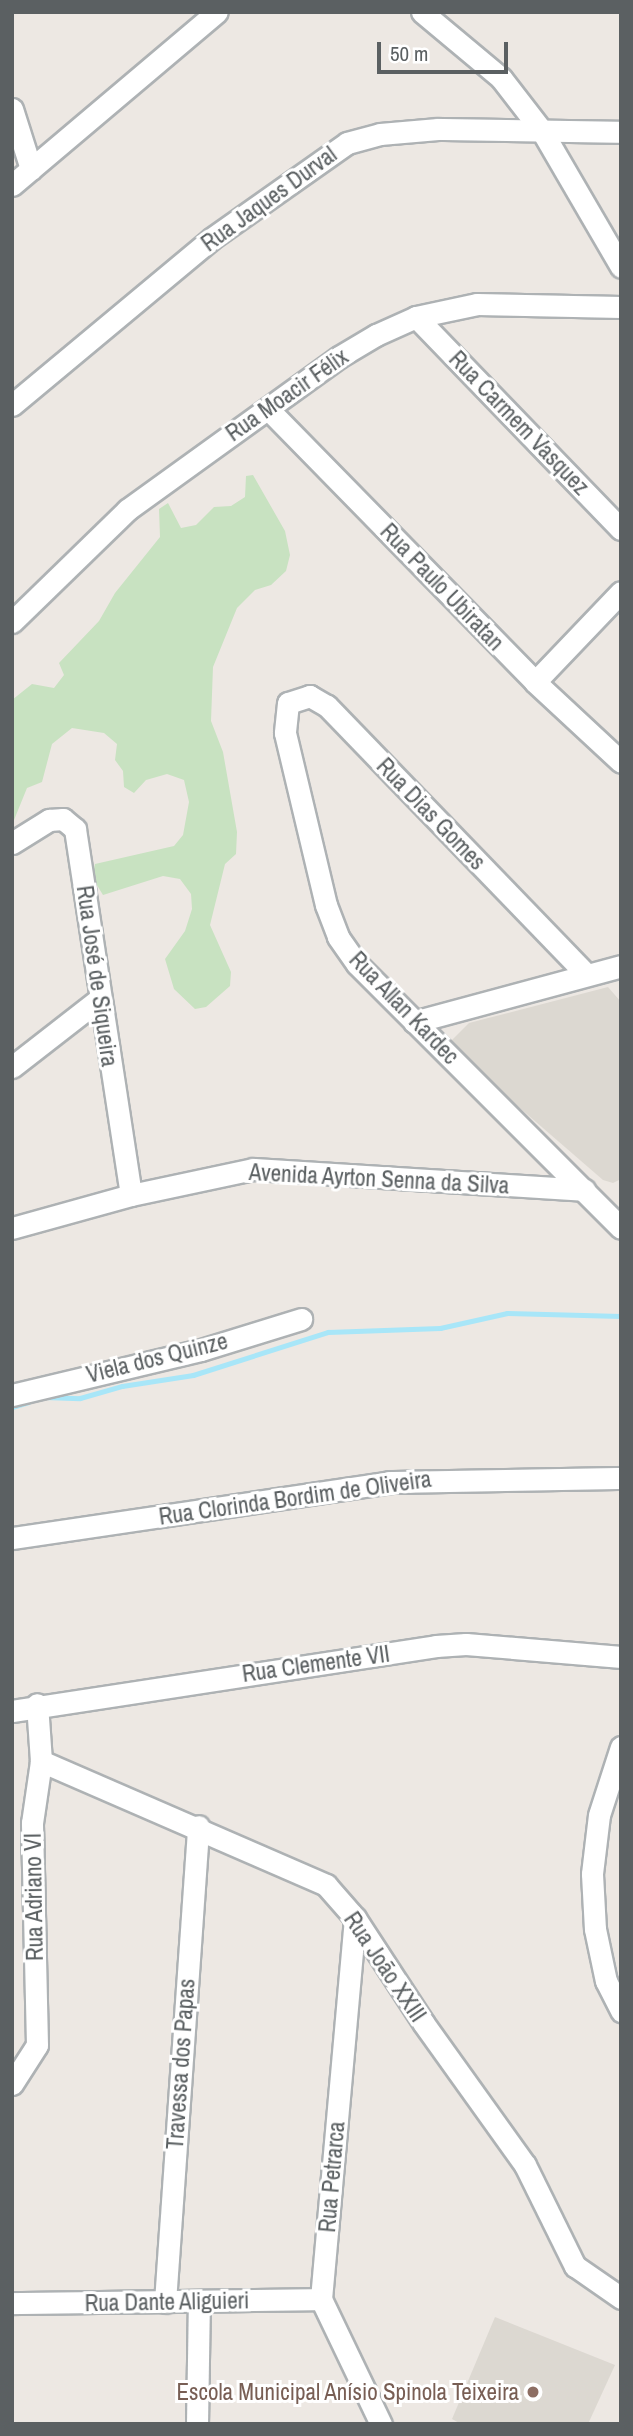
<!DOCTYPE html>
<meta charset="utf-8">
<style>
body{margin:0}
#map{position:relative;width:633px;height:2436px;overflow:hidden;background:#ede8e3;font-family:"Archivo Narrow",sans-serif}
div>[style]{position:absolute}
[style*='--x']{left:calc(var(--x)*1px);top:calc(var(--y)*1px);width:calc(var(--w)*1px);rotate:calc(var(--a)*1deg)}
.education>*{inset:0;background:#dcd8d1}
.green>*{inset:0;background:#c8e2c1}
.stream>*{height:5px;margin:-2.5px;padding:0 2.5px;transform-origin:2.5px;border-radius:2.5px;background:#a8e6f8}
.roads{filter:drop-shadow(2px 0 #aeb2b4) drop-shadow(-2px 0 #aeb2b4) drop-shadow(0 2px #aeb2b4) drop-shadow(0 -2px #aeb2b4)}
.minor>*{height:21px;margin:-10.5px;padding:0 10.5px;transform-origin:10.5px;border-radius:10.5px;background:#fff}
.dots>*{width:19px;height:19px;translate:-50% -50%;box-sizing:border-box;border:4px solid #fff;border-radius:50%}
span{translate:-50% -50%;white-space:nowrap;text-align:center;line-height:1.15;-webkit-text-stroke:6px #fff;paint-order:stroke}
.street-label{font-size:23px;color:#5b6062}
.education-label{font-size:23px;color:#785e54}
.right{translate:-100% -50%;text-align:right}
.frame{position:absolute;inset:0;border:14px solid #5b6062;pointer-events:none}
.scale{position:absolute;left:377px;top:42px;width:131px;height:32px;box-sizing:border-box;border:4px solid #5b6062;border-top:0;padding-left:9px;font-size:21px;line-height:24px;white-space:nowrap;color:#5b6062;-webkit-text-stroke:5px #fff;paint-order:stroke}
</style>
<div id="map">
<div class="education">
<i style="clip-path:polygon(608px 987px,621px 1002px,621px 1179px,613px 1183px,603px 1180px,455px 1052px,451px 1041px,469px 1023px)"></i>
<i style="clip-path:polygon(495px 2317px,615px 2365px,588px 2424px,461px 2424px,452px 2419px)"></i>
</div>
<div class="green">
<i style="clip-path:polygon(253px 475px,285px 531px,290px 555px,286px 571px,271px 585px,255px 590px,237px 608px,213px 667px,211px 721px,223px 752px,237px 832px,236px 854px,225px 864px,210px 925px,231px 972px,230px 986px,206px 1007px,195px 1009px,174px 989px,165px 959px,185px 931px,192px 909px,191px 894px,180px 879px,163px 876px,103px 895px,92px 877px,95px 864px,174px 846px,183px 835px,189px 802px,184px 780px,167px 774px,146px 780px,134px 793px,124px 787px,123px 771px,115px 760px,117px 744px,104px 733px,72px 728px,52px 744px,42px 782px,27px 788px,12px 825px,12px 700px,32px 684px,54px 688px,64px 675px,59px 663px,99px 621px,115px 593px,160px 537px,159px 509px,168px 503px,181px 528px,196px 525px,214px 507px,231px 506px,245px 497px,246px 476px)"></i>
</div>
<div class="stream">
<i style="--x:44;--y:1397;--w:36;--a:2"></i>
<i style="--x:80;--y:1398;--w:44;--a:-15.9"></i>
<i style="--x:122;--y:1386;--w:72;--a:-8.8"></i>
<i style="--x:193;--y:1375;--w:142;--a:-17.7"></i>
<i style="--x:328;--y:1332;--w:112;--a:-2"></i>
<i style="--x:440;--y:1328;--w:69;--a:-12.6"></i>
<i style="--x:507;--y:1313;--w:114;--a:1.5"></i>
<i style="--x:12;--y:1407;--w:17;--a:-17"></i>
</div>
<div class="roads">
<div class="minor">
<i style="--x:422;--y:12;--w:103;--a:39.9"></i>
<i style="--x:501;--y:78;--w:67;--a:52.3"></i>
<i style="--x:542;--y:131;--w:157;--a:59.8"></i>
<i style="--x:12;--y:109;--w:63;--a:72.4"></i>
<i style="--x:12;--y:185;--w:268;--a:-40.2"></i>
<i style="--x:416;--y:317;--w:295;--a:46"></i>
<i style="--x:12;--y:405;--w:259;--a:-39.8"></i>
<i style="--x:211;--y:239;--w:166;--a:-35.2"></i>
<i style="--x:347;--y:143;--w:34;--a:-15"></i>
<i style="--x:380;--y:134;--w:58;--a:-4.9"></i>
<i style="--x:438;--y:129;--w:183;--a:0.9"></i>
<i style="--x:268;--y:409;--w:382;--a:45.6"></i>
<i style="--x:535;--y:682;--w:117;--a:42.9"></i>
<i style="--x:12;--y:622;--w:161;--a:-44.2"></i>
<i style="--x:127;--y:510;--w:261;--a:-35.8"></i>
<i style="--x:339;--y:357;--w:43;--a:-30.7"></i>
<i style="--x:376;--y:335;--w:44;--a:-24.2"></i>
<i style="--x:416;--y:317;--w:62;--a:-12"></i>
<i style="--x:477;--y:304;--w:144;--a:1.2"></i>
<i style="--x:535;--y:682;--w:124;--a:-46.3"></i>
<i style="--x:12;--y:843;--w:44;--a:-31.9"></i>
<i style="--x:49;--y:820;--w:14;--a:-4"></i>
<i style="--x:63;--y:819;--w:16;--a:40"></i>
<i style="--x:75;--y:829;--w:370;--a:81.3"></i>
<i style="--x:586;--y:974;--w:373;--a:-134"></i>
<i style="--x:327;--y:706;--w:20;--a:-150"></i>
<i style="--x:310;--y:696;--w:23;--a:162"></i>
<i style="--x:288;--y:703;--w:30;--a:96"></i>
<i style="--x:285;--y:733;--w:177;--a:76.6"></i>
<i style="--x:326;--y:905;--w:34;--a:69"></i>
<i style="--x:338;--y:937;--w:33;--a:55"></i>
<i style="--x:357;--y:964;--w:373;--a:45"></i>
<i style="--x:414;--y:1022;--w:214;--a:-15.1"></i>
<i style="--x:12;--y:1067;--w:109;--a:-37.9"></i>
<i style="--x:12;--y:1228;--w:123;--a:-15.5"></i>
<i style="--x:131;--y:1195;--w:125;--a:-12"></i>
<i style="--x:253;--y:1169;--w:332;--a:3.6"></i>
<i style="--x:12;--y:1395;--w:194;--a:-13.4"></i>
<i style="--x:201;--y:1350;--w:105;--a:-17.2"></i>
<i style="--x:12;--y:1538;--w:381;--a:-8.4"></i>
<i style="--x:389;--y:1482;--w:232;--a:-1"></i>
<i style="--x:12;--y:1711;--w:429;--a:-8.7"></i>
<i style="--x:436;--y:1646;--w:30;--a:-4"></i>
<i style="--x:466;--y:1644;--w:156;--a:4.8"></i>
<i style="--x:621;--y:1747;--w:71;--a:107.9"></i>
<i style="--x:599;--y:1815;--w:59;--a:96.8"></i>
<i style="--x:592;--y:1874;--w:55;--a:86.9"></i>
<i style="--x:595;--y:1929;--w:53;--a:78.1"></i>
<i style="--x:606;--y:1981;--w:34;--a:63"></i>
<i style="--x:41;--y:1761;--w:311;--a:23.5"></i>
<i style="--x:326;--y:1885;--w:44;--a:48.7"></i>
<i style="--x:355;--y:1918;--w:126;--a:56.9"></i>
<i style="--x:424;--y:2024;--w:173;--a:54.4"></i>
<i style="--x:525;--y:2165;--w:113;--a:63.7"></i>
<i style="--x:575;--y:2266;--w:56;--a:34.8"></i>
<i style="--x:355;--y:1918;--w:383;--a:95.1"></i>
<i style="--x:321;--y:2299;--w:139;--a:64.4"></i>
<i style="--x:12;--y:2084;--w:46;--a:-57.3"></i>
<i style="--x:37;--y:2045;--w:222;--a:-91.3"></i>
<i style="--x:32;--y:1823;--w:63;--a:-81.7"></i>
<i style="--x:41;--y:1761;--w:57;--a:-94"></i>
<i style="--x:165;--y:2302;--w:477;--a:-86"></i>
<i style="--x:12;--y:2303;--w:309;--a:-0.7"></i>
<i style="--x:197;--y:2424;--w:122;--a:-89.1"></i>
</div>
</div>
<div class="dots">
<i style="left:533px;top:2392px;background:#8d6e63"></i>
</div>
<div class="street-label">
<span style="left:269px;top:199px;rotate:-36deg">Rua Jaques Durval</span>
<span style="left:287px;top:395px;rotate:-35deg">Rua Moacir Félix</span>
<span style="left:519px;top:423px;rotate:46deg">Rua Carmem Vasquez</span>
<span style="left:442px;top:587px;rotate:46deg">Rua Paulo Ubiratan</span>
<span style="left:431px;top:814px;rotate:46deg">Rua Dias Gomes</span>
<span style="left:97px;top:976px;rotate:82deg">Rua José de Siqueira</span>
<span style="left:404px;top:1008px;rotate:46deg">Rua Allan Kardec</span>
<span style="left:379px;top:1179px;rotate:3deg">Avenida Ayrton Senna da Silva</span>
<span style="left:157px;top:1358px;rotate:-14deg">Viela dos Quinze</span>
<span style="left:295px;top:1498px;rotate:-8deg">Rua Clorinda Bordim de Oliveira</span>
<span style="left:316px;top:1664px;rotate:-8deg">Rua Clemente VII</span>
<span style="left:34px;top:1897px;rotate:-91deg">Rua Adriano VI</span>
<span style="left:385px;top:1967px;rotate:56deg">Rua João XXIII</span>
<span style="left:181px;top:2064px;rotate:-86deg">Travessa dos Papas</span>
<span style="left:332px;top:2177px;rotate:-85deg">Rua Petrarca</span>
<span style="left:167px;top:2302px;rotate:-1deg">Rua Dante Aliguieri</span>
</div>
<div class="education-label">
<span class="right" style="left:519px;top:2392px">Escola Municipal Anísio Spinola Teixeira</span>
</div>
<div class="frame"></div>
<div class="scale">50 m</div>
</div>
